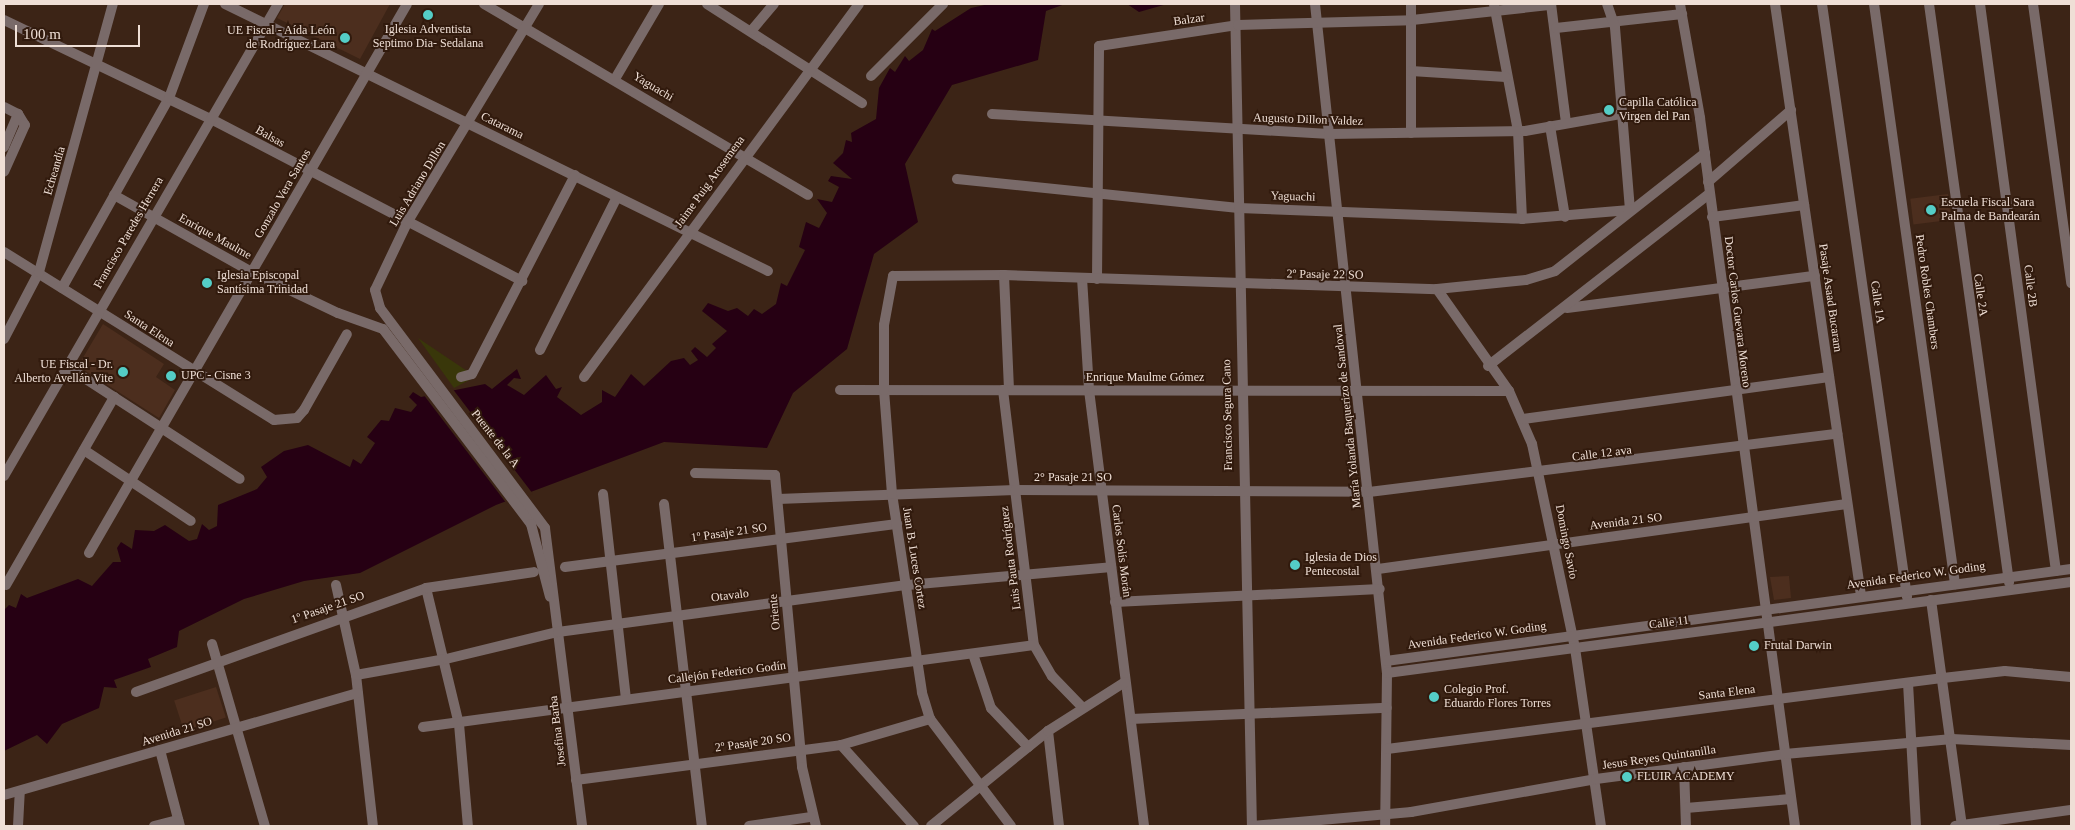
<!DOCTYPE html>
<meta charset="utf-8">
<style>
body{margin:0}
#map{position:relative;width:2075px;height:830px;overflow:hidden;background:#3c2416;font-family:Georgia,serif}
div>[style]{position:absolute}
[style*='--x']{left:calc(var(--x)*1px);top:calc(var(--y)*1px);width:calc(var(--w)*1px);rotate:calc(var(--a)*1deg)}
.built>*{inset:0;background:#4c2e1e;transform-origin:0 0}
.green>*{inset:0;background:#39370a}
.water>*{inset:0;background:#260013}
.pier>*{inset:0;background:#3c2416}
.minor>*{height:10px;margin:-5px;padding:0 5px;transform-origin:5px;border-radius:5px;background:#796a69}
.dots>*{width:14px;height:14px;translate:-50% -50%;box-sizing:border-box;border:2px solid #311a0d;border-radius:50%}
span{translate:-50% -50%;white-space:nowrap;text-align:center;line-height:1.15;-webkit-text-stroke:4px #311a0d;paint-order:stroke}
.street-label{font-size:12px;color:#efdfd6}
.poi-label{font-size:12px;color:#efdfd6}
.right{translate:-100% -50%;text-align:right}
.left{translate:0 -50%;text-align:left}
.frame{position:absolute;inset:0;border:5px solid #efdfd6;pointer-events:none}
.scale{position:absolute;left:15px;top:25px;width:125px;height:22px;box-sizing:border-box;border:2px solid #efdfd6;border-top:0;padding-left:6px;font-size:15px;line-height:18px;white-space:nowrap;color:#efdfd6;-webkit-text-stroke:4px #311a0d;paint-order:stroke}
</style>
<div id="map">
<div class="built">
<i style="clip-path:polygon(285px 4px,390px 4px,360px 59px,277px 18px)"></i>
<i style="left:1948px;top:194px;width:26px;height:38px;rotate:83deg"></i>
<i style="clip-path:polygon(103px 324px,164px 364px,156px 377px,175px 390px,159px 418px,78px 366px)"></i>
<i style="clip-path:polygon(1789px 576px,1791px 598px,1774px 600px,1770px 577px)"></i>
<i style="left:216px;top:687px;width:32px;height:44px;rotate:72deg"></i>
</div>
<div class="green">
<i style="clip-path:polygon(418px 338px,470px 373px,475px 377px,454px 388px)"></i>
</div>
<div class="water">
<i style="clip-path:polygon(989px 4px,1065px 4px,1046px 11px,1038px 60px,952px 85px,905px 164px,918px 222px,874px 254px,847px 349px,793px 393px,767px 448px,664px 442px,496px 505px,360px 573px,304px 581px,244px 599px,179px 631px,177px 647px,148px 659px,151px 667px,114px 680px,117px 688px,104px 687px,99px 708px,62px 724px,47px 744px,37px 735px,4px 751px,4px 610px,9px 605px,16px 608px,21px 594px,27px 598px,78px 579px,92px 586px,113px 562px,121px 562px,117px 548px,121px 542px,132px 549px,135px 530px,154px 531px,165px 525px,189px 541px,197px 539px,202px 524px,209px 530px,217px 526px,218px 505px,257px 489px,267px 477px,261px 467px,284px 451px,308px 445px,350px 467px,353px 459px,361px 464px,375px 443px,367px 437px,381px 420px,389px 421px,395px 408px,411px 412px,417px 405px,409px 397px,413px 392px,421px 397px,485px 384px,492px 389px,517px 369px,521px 379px,514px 378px,507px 385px,524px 395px,546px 375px,556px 389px,562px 387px,557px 397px,581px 415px,602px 402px,602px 390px,615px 397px,631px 374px,644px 386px,671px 361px,684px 358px,690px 365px,698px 360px,691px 351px,695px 347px,707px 357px,716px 348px,712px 344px,727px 331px,702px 311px,708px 303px,728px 311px,737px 308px,748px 316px,754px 309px,762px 314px,776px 304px,781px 283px,787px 286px,805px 250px,799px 247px,806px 222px,819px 228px,827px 213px,817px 199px,832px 202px,839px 187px,828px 181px,831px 176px,852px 179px,833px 163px,843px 153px,846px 140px,852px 142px,851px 133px,876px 119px,879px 88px,890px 68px,895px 72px,905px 56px,909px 61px,923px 50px,932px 29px,935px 31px,971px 8px)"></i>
<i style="clip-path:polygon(1127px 4px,1167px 4px,1139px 12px)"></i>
</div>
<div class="pier">
<i style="clip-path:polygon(452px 388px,533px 494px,507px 504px,423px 394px)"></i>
</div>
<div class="minor">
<i style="--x:225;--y:4;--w:605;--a:26.18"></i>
<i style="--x:484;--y:4;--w:376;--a:30.5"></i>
<i style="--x:539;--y:4;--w:256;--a:121.1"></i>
<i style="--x:407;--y:223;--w:74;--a:115.5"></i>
<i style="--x:375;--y:290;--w:19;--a:74"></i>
<i style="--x:380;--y:308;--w:275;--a:53.1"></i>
<i style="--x:545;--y:528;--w:300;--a:82.9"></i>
<i style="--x:707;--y:4;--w:184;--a:32.6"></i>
<i style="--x:1235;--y:4;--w:822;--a:88.82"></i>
<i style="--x:1315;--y:4;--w:673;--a:83.86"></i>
<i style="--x:1387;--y:673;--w:153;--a:90.7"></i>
<i style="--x:1411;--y:4;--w:129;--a:90"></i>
<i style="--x:1494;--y:4;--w:129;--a:79.3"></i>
<i style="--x:1518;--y:131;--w:88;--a:87.4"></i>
<i style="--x:1551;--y:4;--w:120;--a:82.8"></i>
<i style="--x:1680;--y:4;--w:116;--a:80"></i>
<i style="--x:1700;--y:118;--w:714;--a:82.36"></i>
<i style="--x:1775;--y:4;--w:598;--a:81.73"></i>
<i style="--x:1822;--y:4;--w:599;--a:81.84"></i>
<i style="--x:1874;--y:4;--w:586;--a:82.05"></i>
<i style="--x:1929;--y:4;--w:584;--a:82.12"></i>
<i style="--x:1980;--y:4;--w:572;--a:82.37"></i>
<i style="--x:2033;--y:4;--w:282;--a:82.2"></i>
<i style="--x:4;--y:20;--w:229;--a:25.6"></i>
<i style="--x:211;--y:119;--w:351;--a:27.5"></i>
<i style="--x:1556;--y:28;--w:127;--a:-6.3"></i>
<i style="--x:752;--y:30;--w:34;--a:-50"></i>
<i style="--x:1411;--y:71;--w:95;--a:3.6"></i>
<i style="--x:871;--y:76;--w:102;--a:-45"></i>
<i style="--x:615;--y:79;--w:87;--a:-59.6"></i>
<i style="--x:4;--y:107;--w:16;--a:27"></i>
<i style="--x:18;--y:114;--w:13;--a:58"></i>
<i style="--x:25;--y:125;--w:51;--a:114.1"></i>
<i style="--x:992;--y:114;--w:338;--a:3.4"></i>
<i style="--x:1329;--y:134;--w:196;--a:-0.9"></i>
<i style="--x:1525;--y:131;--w:97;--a:-10"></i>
<i style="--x:1550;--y:126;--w:92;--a:80.6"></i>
<i style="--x:4;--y:147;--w:36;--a:-67"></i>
<i style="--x:957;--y:179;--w:283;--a:5.9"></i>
<i style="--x:1239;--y:208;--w:283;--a:2.2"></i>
<i style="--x:1522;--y:219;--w:108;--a:-4.8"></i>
<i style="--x:1630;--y:210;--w:184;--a:-94.7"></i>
<i style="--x:1615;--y:27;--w:24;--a:-109"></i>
<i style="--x:1708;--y:182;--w:110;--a:-40.9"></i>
<i style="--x:114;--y:195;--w:158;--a:29.2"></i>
<i style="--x:252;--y:272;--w:95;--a:25.5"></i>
<i style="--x:338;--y:313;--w:48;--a:19.6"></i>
<i style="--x:383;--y:329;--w:245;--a:52.8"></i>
<i style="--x:531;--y:524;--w:75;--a:75.4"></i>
<i style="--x:1712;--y:217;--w:93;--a:-7.4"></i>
<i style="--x:4;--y:252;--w:318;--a:31.9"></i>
<i style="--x:274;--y:420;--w:23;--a:-5"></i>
<i style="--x:297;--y:418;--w:11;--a:-49"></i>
<i style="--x:304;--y:410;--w:87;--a:-60.5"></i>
<i style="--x:1004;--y:275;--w:115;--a:87.5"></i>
<i style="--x:1082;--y:278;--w:112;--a:86.4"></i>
<i style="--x:1089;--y:390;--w:439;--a:82.8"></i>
<i style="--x:1097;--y:279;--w:233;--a:-89.5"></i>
<i style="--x:1099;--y:46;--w:141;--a:-8.6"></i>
<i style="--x:1238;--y:25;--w:174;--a:-1.6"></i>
<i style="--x:1412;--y:20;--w:140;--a:-6.2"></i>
<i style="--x:62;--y:288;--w:218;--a:-60.6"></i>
<i style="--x:169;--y:98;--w:100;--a:-69.6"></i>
<i style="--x:1437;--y:289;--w:125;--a:54.8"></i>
<i style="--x:1509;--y:391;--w:58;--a:66.5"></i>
<i style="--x:1532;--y:444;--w:208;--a:78.1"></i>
<i style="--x:1575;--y:648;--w:180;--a:81.7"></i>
<i style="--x:1567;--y:308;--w:250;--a:-7.4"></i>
<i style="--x:4;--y:339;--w:76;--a:-62.4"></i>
<i style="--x:39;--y:272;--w:278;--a:-74.6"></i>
<i style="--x:540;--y:350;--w:171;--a:-63.3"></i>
<i style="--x:66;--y:366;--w:207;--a:33"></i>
<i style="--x:1488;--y:366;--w:280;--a:-37.9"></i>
<i style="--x:461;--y:377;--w:11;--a:-15"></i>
<i style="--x:472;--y:374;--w:224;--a:-62.6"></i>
<i style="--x:584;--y:377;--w:463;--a:-53.6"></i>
<i style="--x:840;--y:390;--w:669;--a:0.09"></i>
<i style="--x:1003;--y:390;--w:257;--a:83.1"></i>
<i style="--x:1034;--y:645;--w:36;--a:60"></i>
<i style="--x:1052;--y:676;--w:43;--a:45.9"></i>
<i style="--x:1523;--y:419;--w:309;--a:-7.8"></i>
<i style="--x:84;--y:450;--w:128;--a:33.6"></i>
<i style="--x:695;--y:473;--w:80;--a:1.4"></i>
<i style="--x:775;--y:475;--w:293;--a:84.7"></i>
<i style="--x:802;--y:767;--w:61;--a:76.7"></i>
<i style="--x:4;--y:476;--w:546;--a:-59.86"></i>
<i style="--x:603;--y:494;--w:206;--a:83.6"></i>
<i style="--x:778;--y:499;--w:237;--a:-2.2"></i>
<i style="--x:1015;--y:490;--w:354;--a:0.3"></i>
<i style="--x:1369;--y:492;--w:472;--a:-7.1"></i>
<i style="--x:664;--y:504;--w:324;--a:83.3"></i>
<i style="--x:89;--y:553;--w:634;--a:-59.92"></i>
<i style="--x:565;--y:567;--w:335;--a:-7.4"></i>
<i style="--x:1378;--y:569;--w:473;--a:-7.9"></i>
<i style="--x:6;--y:585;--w:217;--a:-60.1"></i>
<i style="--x:336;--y:585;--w:92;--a:77.5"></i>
<i style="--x:356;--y:675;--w:152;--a:83.6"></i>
<i style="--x:426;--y:588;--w:140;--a:76.4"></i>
<i style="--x:459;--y:724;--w:102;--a:85"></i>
<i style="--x:1931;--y:600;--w:228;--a:82.2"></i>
<i style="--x:1115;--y:602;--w:265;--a:-2.8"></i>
<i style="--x:212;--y:644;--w:190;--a:73.8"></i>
<i style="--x:974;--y:657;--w:54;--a:71.6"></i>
<i style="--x:991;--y:708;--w:54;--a:46.5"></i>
<i style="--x:1386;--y:661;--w:691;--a:-7.65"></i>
<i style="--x:1387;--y:673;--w:690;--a:-7.58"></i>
<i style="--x:356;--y:675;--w:91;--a:-10.1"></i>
<i style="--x:446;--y:659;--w:115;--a:-13.6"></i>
<i style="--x:558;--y:632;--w:352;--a:-7.7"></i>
<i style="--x:907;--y:585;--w:205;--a:-5"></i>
<i style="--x:1908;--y:683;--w:143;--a:86.8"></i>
<i style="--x:136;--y:692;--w:308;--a:-19.7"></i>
<i style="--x:426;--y:588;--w:109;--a:-8.4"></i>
<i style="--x:1131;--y:719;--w:256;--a:-2.5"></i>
<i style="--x:423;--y:727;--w:616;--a:-7.64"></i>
<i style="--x:1048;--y:731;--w:96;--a:83.4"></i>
<i style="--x:841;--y:745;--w:109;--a:48"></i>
<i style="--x:1387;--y:749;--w:561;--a:-7.28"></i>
<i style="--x:1943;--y:678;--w:62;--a:-6.4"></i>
<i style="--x:2005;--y:671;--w:66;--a:5.2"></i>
<i style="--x:160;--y:750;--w:79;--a:75.3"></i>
<i style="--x:1684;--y:767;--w:59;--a:88.1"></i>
<i style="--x:576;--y:780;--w:267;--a:-7.5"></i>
<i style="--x:841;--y:745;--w:93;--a:-16.3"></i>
<i style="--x:4;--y:795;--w:368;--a:-16.1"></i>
<i style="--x:1686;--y:808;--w:105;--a:-4.9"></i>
<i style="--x:18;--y:826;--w:35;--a:-87"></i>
<i style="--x:154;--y:826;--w:25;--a:-14"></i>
<i style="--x:749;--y:826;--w:63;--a:-8.3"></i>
<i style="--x:931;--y:826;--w:151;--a:-39.1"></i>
<i style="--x:1048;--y:731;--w:91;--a:-32.5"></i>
<i style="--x:1011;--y:826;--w:134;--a:-127.1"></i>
<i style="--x:930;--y:719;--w:28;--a:-107"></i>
<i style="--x:922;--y:692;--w:200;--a:-98.6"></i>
<i style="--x:892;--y:494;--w:104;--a:-94.4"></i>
<i style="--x:884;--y:390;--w:65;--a:-90"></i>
<i style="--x:884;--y:325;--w:50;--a:-79.6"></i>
<i style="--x:893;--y:276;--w:111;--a:-0.5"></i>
<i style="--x:1004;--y:275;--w:433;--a:1.9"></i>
<i style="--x:1437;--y:289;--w:89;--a:-5.8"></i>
<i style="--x:1526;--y:280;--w:30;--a:-17"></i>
<i style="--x:1555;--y:271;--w:191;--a:-38.2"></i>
<i style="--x:1252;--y:826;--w:160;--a:-5"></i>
<i style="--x:1411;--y:812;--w:188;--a:-10.1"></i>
<i style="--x:1596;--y:779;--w:191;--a:-7.5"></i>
<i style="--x:1785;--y:754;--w:168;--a:-5.1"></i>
<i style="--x:1952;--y:739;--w:119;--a:2.9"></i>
<i style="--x:1955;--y:826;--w:117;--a:-7.9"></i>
</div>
<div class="dots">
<i style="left:428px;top:15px;background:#54cdc6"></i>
<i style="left:345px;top:38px;background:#54cdc6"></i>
<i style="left:1609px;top:110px;background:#54cdc6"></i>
<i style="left:1931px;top:210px;background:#54cdc6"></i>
<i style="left:207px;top:283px;background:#54cdc6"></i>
<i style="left:123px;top:372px;background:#54cdc6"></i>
<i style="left:171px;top:376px;background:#54cdc6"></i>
<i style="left:1295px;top:565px;background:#54cdc6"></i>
<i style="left:1754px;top:646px;background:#54cdc6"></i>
<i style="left:1434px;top:697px;background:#54cdc6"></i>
<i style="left:1627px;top:777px;background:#54cdc6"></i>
</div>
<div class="street-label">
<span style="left:1189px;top:20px;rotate:-8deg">Balzar</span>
<span style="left:653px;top:87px;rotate:31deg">Yaguachi</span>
<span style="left:1308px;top:120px;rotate:2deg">Augusto Dillon Valdez</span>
<span style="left:502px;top:126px;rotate:26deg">Catarama</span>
<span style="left:270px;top:137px;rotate:29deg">Balsas</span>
<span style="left:55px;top:171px;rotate:-74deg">Echeandía</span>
<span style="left:710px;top:182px;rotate:-54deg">Jaime Puig Arosemena</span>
<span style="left:418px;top:184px;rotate:-59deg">Luis Adriano Dillon</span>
<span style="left:283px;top:194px;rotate:-60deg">Gonzalo Vera Santos</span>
<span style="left:1293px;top:197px;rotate:2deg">Yaguachi</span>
<span style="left:129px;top:233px;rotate:-60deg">Francisco Paredes Herrera</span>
<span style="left:215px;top:237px;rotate:29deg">Enrique Maulme</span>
<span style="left:1325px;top:275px;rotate:1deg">2º Pasaje 22 SO</span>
<span style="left:2030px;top:286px;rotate:83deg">Calle 2B</span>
<span style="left:1927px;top:292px;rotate:82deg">Pedro Robles Chambers</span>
<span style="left:1980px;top:295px;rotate:82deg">Calle 2A</span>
<span style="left:1830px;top:298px;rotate:82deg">Pasaje Asaad Bucaram</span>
<span style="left:1877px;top:302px;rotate:82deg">Calle 1A</span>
<span style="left:1737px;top:312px;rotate:83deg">Doctor Carlos Guevara Moreno</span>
<span style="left:149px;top:329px;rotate:33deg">Santa Elena</span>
<span style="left:1145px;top:378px">Enrique Maulme Gómez</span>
<span style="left:1228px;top:415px;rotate:-91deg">Francisco Segura Cano</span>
<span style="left:1348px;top:416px;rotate:-96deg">María Yolanda Baquerizo de Sandoval</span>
<span style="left:495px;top:439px;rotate:52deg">Puente de la A</span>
<span style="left:1602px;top:454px;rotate:-7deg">Calle 12 ava</span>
<span style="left:1073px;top:478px">2° Pasaje 21 SO</span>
<span style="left:1626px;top:522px;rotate:-7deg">Avenida 21 SO</span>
<span style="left:729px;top:533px;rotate:-8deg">1º Pasaje 21 SO</span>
<span style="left:1566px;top:542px;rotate:79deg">Domingo Savio</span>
<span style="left:1121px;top:551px;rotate:83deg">Carlos Solís Morán</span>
<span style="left:914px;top:558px;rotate:81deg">Juan B. Luces Cortez</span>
<span style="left:1011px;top:558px;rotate:-97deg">Luis Pauta Rodríguez</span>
<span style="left:1916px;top:576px;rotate:-8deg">Avenida Federico W. Goding</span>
<span style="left:730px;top:596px;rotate:-7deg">Otavalo</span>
<span style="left:328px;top:608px;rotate:-19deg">1º Pasaje 21 SO</span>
<span style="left:775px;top:612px;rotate:-95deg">Oriente</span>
<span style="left:1669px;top:623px;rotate:-7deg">Calle 11</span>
<span style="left:1477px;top:636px;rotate:-8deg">Avenida Federico W. Goding</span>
<span style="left:727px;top:673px;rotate:-7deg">Callejón Federico Godín</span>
<span style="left:1727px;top:693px;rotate:-7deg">Santa Elena</span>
<span style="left:558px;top:731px;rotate:-97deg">Josefina Barba</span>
<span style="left:177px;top:732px;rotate:-17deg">Avenida 21 SO</span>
<span style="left:753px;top:743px;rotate:-8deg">2º Pasaje 20 SO</span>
<span style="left:1659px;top:758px;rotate:-8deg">Jesus Reyes Quintanilla</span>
</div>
<div class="poi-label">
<span style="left:428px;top:37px">Iglesia Adventista<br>Septimo Dia- Sedalana</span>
<span class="right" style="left:335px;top:38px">UE Fiscal - Aída León<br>de Rodríguez Lara</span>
<span class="left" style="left:1619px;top:110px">Capilla Católica<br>Virgen del Pan</span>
<span class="left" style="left:1941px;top:210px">Escuela Fiscal Sara<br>Palma de Bandearán</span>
<span class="left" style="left:217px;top:283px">Iglesia Episcopal<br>Santísima Trinidad</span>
<span class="right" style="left:113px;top:372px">UE Fiscal - Dr.<br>Alberto Avellán Vite</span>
<span class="left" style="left:181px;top:376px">UPC - Cisne 3</span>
<span class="left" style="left:1305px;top:565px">Iglesia de Dios<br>Pentecostal</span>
<span class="left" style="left:1764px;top:646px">Frutal Darwin</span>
<span class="left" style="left:1444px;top:697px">Colegio Prof.<br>Eduardo Flores Torres</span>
<span class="left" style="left:1637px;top:777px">FLUIR ACADEMY</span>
</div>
<div class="frame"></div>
<div class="scale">100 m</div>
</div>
